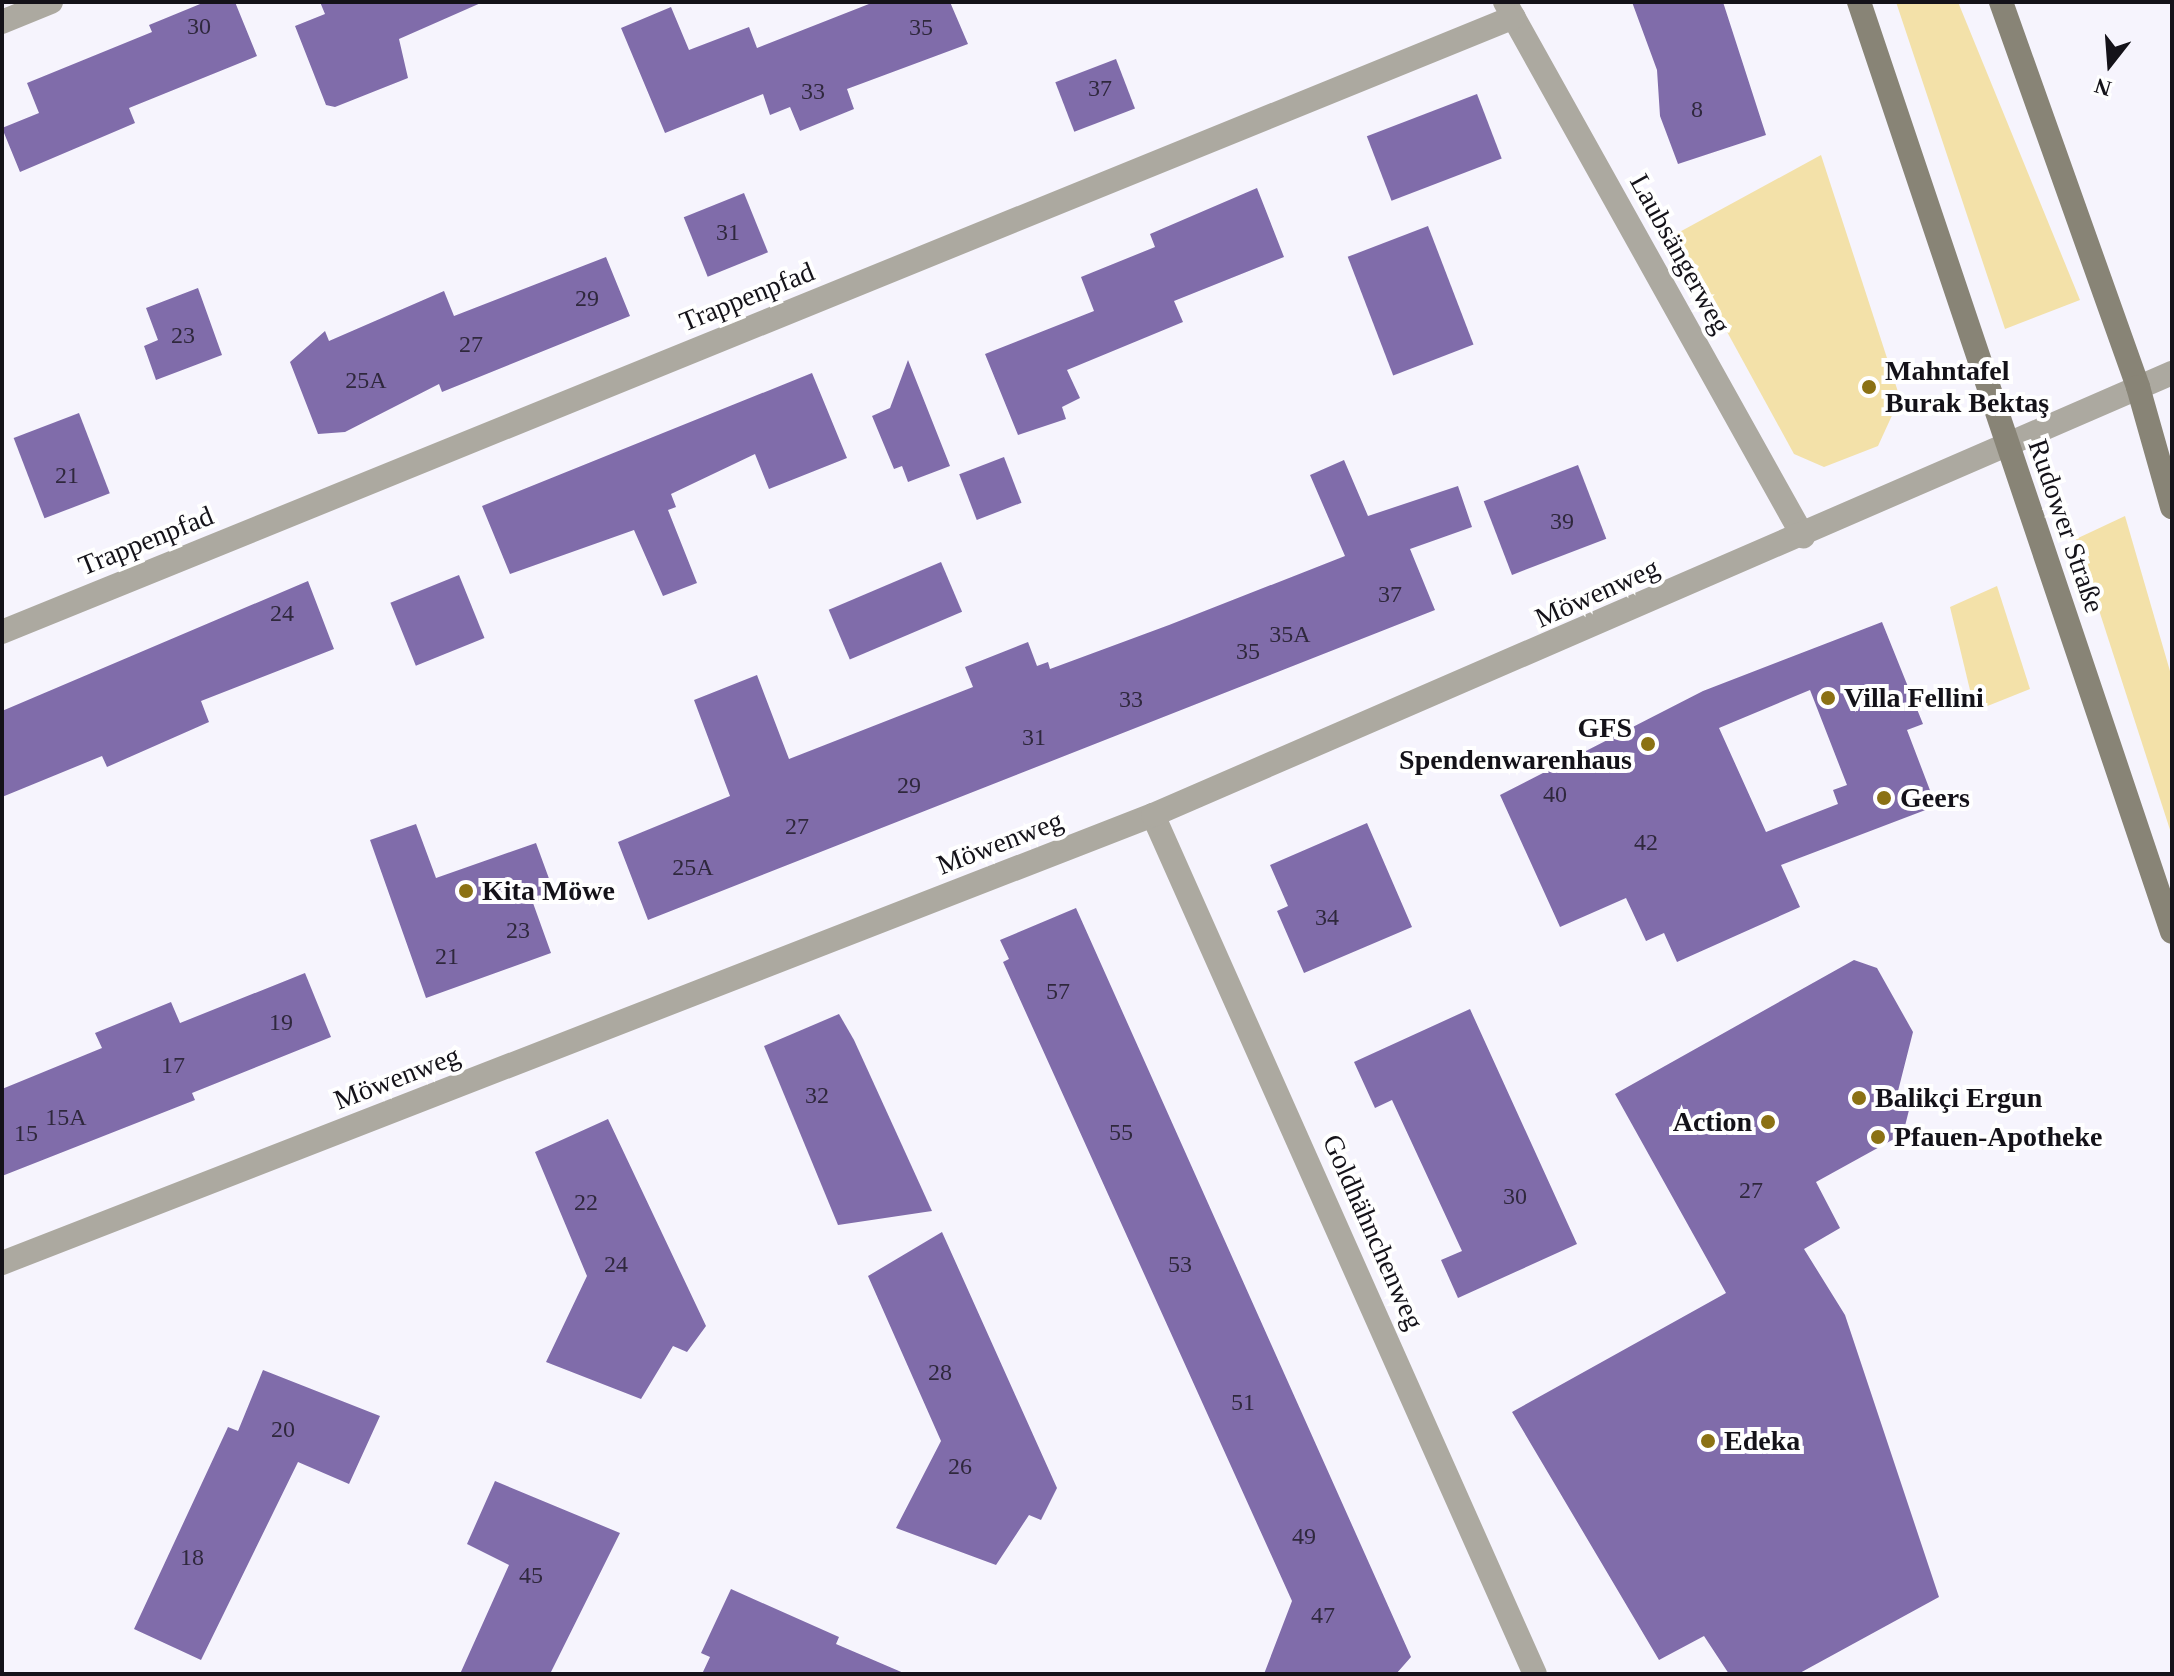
<!DOCTYPE html>
<meta charset="utf-8">
<style>
body{margin:0}
#map{position:relative;width:2174px;height:1676px;overflow:hidden;background:#f6f4fd;font-family:"Times New Roman",serif}
div>[style]{position:absolute}
[style*='--x']{left:calc(var(--x)*1px);top:calc(var(--y)*1px);width:calc(var(--w)*1px);rotate:calc(var(--a)*1deg)}
.green>*{inset:0;background:#f3e1a9}
.building>*{inset:0;background:#806caa;transform-origin:0 0}
.minor>*{height:24px;margin:-12px;padding:0 12px;transform-origin:12px;border-radius:12px;background:#aca9a0}
.secondary>*{height:24px;margin:-12px;padding:0 12px;transform-origin:12px;border-radius:12px;background:#888476}
.dots>*{width:22px;height:22px;translate:-50% -50%;box-sizing:border-box;border:4px solid #fff;border-radius:50%}
span{translate:-50% -50%;white-space:nowrap;text-align:center;line-height:1.15;-webkit-text-stroke:8px #fff;paint-order:stroke}
.number-label{font-size:24px;color:#2f283d}
.number-label span{-webkit-text-stroke-width:0}
.street-label{font-size:28px;color:#141219}
.poi-label{font-size:28px;color:#141219;font-weight:700}
.left{translate:0 -50%;text-align:left}
.right{translate:-100% -50%;text-align:right}
.frame{position:absolute;inset:0;border:4px solid #141219;pointer-events:none}
.north{position:absolute;left:2070px;top:24px;width:80px;height:80px;-webkit-text-stroke:6px #fff;paint-order:stroke;rotate:197deg;font-size:22px;font-weight:700;line-height:32px;text-align:center;color:#141219}
.north::after{content:'';display:block;margin:auto;width:28px;height:36px;background:#141219;clip-path:polygon(50% 0,100% 100%,50% 72%,0 100%)}
</style>
<div id="map">
<div class="green">
<i style="clip-path:polygon(1896px 2px,1958px 2px,2080px 300px,2005px 329px)"></i>
<i style="clip-path:polygon(1821px 155px,1900px 398px,1878px 446px,1824px 467px,1794px 454px,1674px 235px)"></i>
<i style="clip-path:polygon(2125px 516px,2172px 678px,2172px 836px,2076px 539px)"></i>
<i style="clip-path:polygon(1997px 586px,2030px 689px,1975px 711px,1950px 607px)"></i>
</div>
<div class="building">
<i style="clip-path:polygon(205px 2px,235px 2px,257px 56px,129px 108px,135px 123px,20px 172px,2px 128px,39px 113px,27px 83px,152px 32px,149px 25px)"></i>
<i style="clip-path:polygon(320px 2px,483px 2px,399px 39px,408px 78px,335px 107px,326px 105px,295px 26px,325px 14px)"></i>
<i style="clip-path:polygon(874px 2px,950px 2px,968px 44px,847px 89px,854px 109px,800px 131px,790px 107px,770px 115px,763px 94px,665px 133px,621px 28px,671px 7px,689px 50px,749px 27px,757px 48px)"></i>
<i style="clip-path:polygon(1632px 2px,1723px 2px,1766px 135px,1678px 164px,1660px 116px,1657px 70px)"></i>
<i style="left:1116px;top:59px;width:53px;height:65px;rotate:69deg"></i>
<i style="left:1477px;top:94px;width:69px;height:118px;rotate:69deg"></i>
<i style="clip-path:polygon(1257px 188px,1284px 257px,1174px 301px,1183px 322px,1067px 370px,1080px 398px,1062px 407px,1066px 419px,1018px 435px,985px 354px,1094px 311px,1081px 277px,1155px 247px,1150px 234px)"></i>
<i style="left:744px;top:193px;width:64px;height:65px;rotate:68deg"></i>
<i style="left:1428px;top:226px;width:127px;height:86px;rotate:69deg"></i>
<i style="clip-path:polygon(606px 257px,630px 316px,442px 392px,439px 384px,345px 432px,318px 434px,290px 362px,325px 331px,329px 341px,444px 291px,454px 316px)"></i>
<i style="clip-path:polygon(198px 288px,222px 355px,156px 380px,144px 346px,158px 340px,146px 308px)"></i>
<i style="clip-path:polygon(908px 360px,950px 466px,908px 482px,902px 466px,894px 469px,872px 416px,890px 408px)"></i>
<i style="clip-path:polygon(812px 373px,847px 458px,769px 489px,755px 454px,671px 494px,676px 507px,668px 510px,697px 583px,663px 596px,634px 530px,510px 574px,482px 506px)"></i>
<i style="left:79px;top:413px;width:86px;height:70px;rotate:69deg"></i>
<i style="left:1004px;top:457px;width:49px;height:48px;rotate:69deg"></i>
<i style="clip-path:polygon(1344px 460px,1368px 516px,1458px 486px,1472px 527px,1410px 549px,1435px 610px,648px 920px,618px 842px,730px 796px,694px 700px,757px 675px,789px 759px,973px 687px,965px 667px,1028px 642px,1037px 666px,1048px 662px,1050px 669px,1169px 625px,1345px 556px,1310px 475px)"></i>
<i style="left:1578px;top:465px;width:79px;height:101px;rotate:69deg"></i>
<i style="left:941px;top:562px;width:54px;height:122px;rotate:67deg"></i>
<i style="left:459px;top:575px;width:68px;height:74px;rotate:68deg"></i>
<i style="clip-path:polygon(308px 581px,334px 649px,201px 701px,209px 722px,107px 767px,102px 756px,2px 797px,2px 711px)"></i>
<i style="clip-path:polygon(evenodd,1882px 622px,1923px 724px,1907px 730px,1936px 806px,1781px 865px,1800px 907px,1677px 962px,1664px 933px,1646px 941px,1626px 898px,1560px 927px,1500px 795px,1703px 691px,1882px 622px,1810px 690px,1847px 785px,1833px 790px,1838px 804px,1766px 832px,1719px 728px,1810px 690px)"></i>
<i style="clip-path:polygon(1367px 823px,1412px 927px,1304px 973px,1277px 911px,1288px 906px,1270px 865px)"></i>
<i style="clip-path:polygon(416px 824px,436px 878px,536px 843px,555px 895px,533px 903px,551px 953px,426px 998px,370px 840px)"></i>
<i style="clip-path:polygon(1076px 908px,1411px 1657px,1396px 1674px,1264px 1674px,1292px 1601px,1003px 962px,1009px 959px,1000px 940px)"></i>
<i style="clip-path:polygon(1854px 960px,1877px 968px,1913px 1032px,1898px 1091px,1909px 1110px,1903px 1134px,1816px 1182px,1840px 1228px,1804px 1249px,1845px 1315px,1939px 1597px,1798px 1674px,1729px 1674px,1704px 1636px,1659px 1660px,1512px 1412px,1726px 1293px,1615px 1094px)"></i>
<i style="clip-path:polygon(305px 973px,331px 1037px,192px 1093px,195px 1100px,2px 1176px,2px 1089px,102px 1048px,95px 1033px,171px 1002px,180px 1023px)"></i>
<i style="clip-path:polygon(1470px 1009px,1577px 1244px,1458px 1298px,1441px 1260px,1462px 1251px,1392px 1100px,1375px 1108px,1354px 1062px)"></i>
<i style="clip-path:polygon(839px 1014px,854px 1040px,932px 1211px,838px 1225px,764px 1046px)"></i>
<i style="clip-path:polygon(608px 1119px,706px 1326px,687px 1352px,673px 1346px,641px 1399px,546px 1362px,587px 1276px,535px 1152px)"></i>
<i style="clip-path:polygon(942px 1232px,1057px 1488px,1041px 1520px,1029px 1515px,996px 1565px,896px 1528px,941px 1441px,868px 1276px)"></i>
<i style="clip-path:polygon(263px 1370px,380px 1416px,349px 1484px,298px 1462px,201px 1660px,134px 1629px,228px 1427px,238px 1431px)"></i>
<i style="clip-path:polygon(495px 1481px,620px 1533px,550px 1674px,460px 1674px,509px 1565px,467px 1544px)"></i>
<i style="clip-path:polygon(731px 1589px,839px 1637px,836px 1644px,906px 1674px,702px 1674px,710px 1657px,701px 1653px)"></i>
</div>
<div class="minor">
<i style="--x:1505;--y:2;--w:612;--a:60.84"></i>
<i style="--x:2;--y:22;--w:53;--a:-22.2"></i>
<i style="--x:2;--y:632;--w:1632;--a:-22.13"></i>
<i style="--x:1153;--y:815;--w:940;--a:66.03"></i>
<i style="--x:2;--y:1263;--w:1235;--a:-21.27"></i>
<i style="--x:1153;--y:815;--w:1111;--a:-23.45"></i>
</div>
<div class="secondary">
<i style="--x:1859;--y:2;--w:981;--a:71.4"></i>
<i style="--x:2001;--y:2;--w:409;--a:70.4"></i>
<i style="--x:2138;--y:387;--w:125;--a:74.2"></i>
</div>
<div class="dots">
<i style="left:1869px;top:387px;background:#8b7114"></i>
<i style="left:1828px;top:698px;background:#8b7114"></i>
<i style="left:1648px;top:744px;background:#8b7114"></i>
<i style="left:1884px;top:798px;background:#8b7114"></i>
<i style="left:466px;top:891px;background:#8b7114"></i>
<i style="left:1859px;top:1098px;background:#8b7114"></i>
<i style="left:1768px;top:1122px;background:#8b7114"></i>
<i style="left:1878px;top:1137px;background:#8b7114"></i>
<i style="left:1708px;top:1441px;background:#8b7114"></i>
</div>
<div class="number-label">
<span style="left:199px;top:27px">30</span>
<span style="left:921px;top:28px">35</span>
<span style="left:1100px;top:89px">37</span>
<span style="left:813px;top:92px">33</span>
<span style="left:1697px;top:110px">8</span>
<span style="left:728px;top:233px">31</span>
<span style="left:587px;top:299px">29</span>
<span style="left:183px;top:336px">23</span>
<span style="left:471px;top:345px">27</span>
<span style="left:366px;top:381px">25A</span>
<span style="left:67px;top:476px">21</span>
<span style="left:1562px;top:522px">39</span>
<span style="left:1390px;top:595px">37</span>
<span style="left:282px;top:614px">24</span>
<span style="left:1290px;top:635px">35A</span>
<span style="left:1248px;top:652px">35</span>
<span style="left:1131px;top:700px">33</span>
<span style="left:1034px;top:738px">31</span>
<span style="left:909px;top:786px">29</span>
<span style="left:1555px;top:795px">40</span>
<span style="left:797px;top:827px">27</span>
<span style="left:1646px;top:843px">42</span>
<span style="left:693px;top:868px">25A</span>
<span style="left:1327px;top:918px">34</span>
<span style="left:518px;top:931px">23</span>
<span style="left:447px;top:957px">21</span>
<span style="left:1058px;top:992px">57</span>
<span style="left:281px;top:1023px">19</span>
<span style="left:173px;top:1066px">17</span>
<span style="left:817px;top:1096px">32</span>
<span style="left:66px;top:1118px">15A</span>
<span style="left:1121px;top:1133px">55</span>
<span style="left:26px;top:1134px">15</span>
<span style="left:1751px;top:1191px">27</span>
<span style="left:1515px;top:1197px">30</span>
<span style="left:586px;top:1203px">22</span>
<span style="left:616px;top:1265px">24</span>
<span style="left:1180px;top:1265px">53</span>
<span style="left:940px;top:1373px">28</span>
<span style="left:1243px;top:1403px">51</span>
<span style="left:283px;top:1430px">20</span>
<span style="left:960px;top:1467px">26</span>
<span style="left:1304px;top:1537px">49</span>
<span style="left:192px;top:1558px">18</span>
<span style="left:531px;top:1576px">45</span>
<span style="left:1323px;top:1616px">47</span>
</div>
<div class="street-label">
<span style="left:1680px;top:254px;rotate:61deg">Laubsängerweg</span>
<span style="left:747px;top:297px;rotate:-22deg">Trappenpfad</span>
<span style="left:2066px;top:526px;rotate:71deg">Rudower Straße</span>
<span style="left:146px;top:541px;rotate:-22deg">Trappenpfad</span>
<span style="left:1597px;top:593px;rotate:-24deg">Möwenweg</span>
<span style="left:1000px;top:843px;rotate:-21deg">Möwenweg</span>
<span style="left:397px;top:1078px;rotate:-21deg">Möwenweg</span>
<span style="left:1373px;top:1232px;rotate:66deg">Goldhähnchenweg</span>
</div>
<div class="poi-label">
<span class="left" style="left:1885px;top:387px">Mahntafel<br>Burak Bektaş</span>
<span class="left" style="left:1844px;top:698px">Villa Fellini</span>
<span class="right" style="left:1632px;top:744px">GFS<br>Spendenwarenhaus</span>
<span class="left" style="left:1900px;top:798px">Geers</span>
<span class="left" style="left:482px;top:891px">Kita Möwe</span>
<span class="left" style="left:1875px;top:1098px">Balikçi Ergun</span>
<span class="right" style="left:1752px;top:1122px">Action</span>
<span class="left" style="left:1894px;top:1137px">Pfauen-Apotheke</span>
<span class="left" style="left:1724px;top:1441px">Edeka</span>
</div>
<div class="frame"></div>
<div class="north">N</div>
</div>
